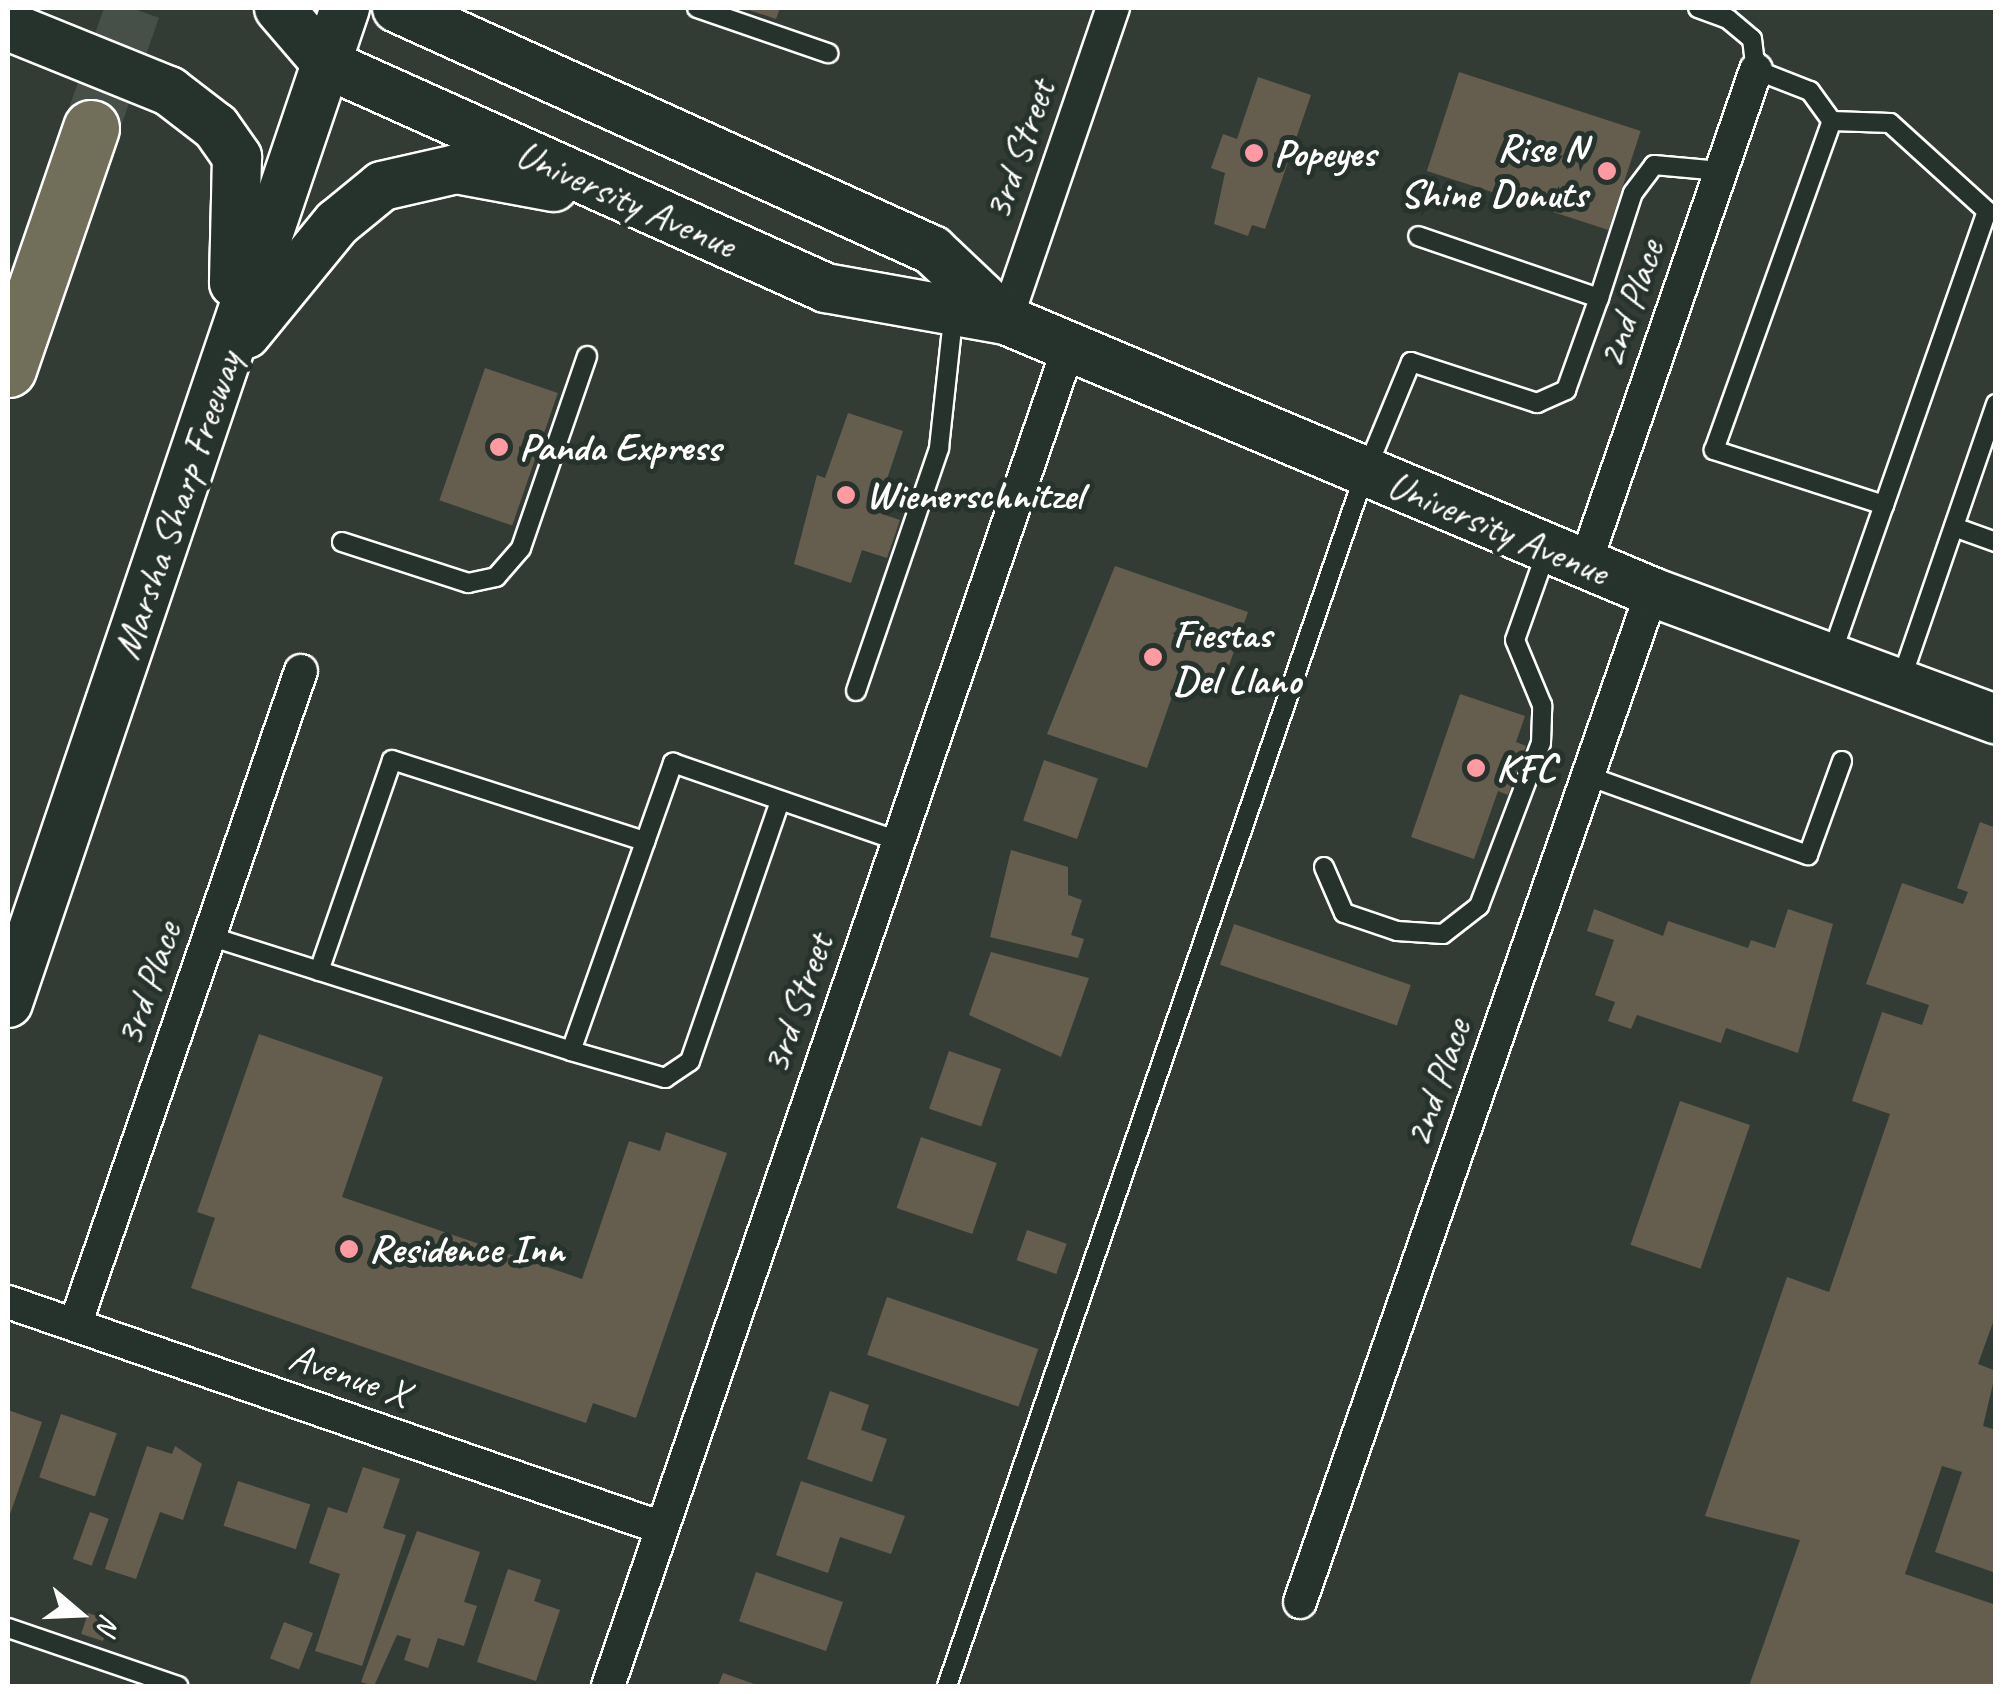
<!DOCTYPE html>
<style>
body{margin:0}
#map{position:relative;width:2003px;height:1694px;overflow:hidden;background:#333c34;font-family:Caveat,sans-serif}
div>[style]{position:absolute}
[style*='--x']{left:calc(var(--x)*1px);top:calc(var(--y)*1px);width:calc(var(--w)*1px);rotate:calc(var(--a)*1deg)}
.building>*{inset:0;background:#655e4e;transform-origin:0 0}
.highway-tunnel>*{height:55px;margin-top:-27.5px;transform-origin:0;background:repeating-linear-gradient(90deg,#475048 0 55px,transparent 0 83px)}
.roads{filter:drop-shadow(2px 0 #fff) drop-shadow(-2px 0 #fff) drop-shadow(0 2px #fff) drop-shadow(0 -2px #fff)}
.lane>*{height:18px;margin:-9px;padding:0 9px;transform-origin:9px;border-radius:9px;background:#26332d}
.street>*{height:32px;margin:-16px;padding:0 16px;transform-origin:16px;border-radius:16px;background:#26332d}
.secondary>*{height:48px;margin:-24px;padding:0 24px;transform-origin:24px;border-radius:24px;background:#26332d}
.highway>*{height:55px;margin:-27.5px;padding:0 27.5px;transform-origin:27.5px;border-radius:27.5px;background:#716e59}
.dots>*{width:28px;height:28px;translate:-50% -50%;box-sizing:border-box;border:5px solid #26332d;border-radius:50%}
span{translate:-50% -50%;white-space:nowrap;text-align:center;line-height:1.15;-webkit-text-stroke:10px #26332d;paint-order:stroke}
.poi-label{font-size:40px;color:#fff;font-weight:700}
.right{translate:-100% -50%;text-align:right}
.left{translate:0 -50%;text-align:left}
.street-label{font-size:40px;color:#fff}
.frame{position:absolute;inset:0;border:10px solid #fff;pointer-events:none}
.north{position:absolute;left:30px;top:1564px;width:100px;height:100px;-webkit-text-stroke:8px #26332d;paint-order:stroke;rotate:109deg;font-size:28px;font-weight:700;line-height:40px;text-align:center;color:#fff}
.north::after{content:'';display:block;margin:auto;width:35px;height:45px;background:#fff;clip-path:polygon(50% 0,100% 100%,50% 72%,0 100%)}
</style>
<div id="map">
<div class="building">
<i style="clip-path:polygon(743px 8px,780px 8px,776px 19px)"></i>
<i style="left:1459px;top:72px;width:191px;height:104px;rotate:18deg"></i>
<i style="clip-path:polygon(1258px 77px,1311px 95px,1265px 229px,1252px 225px,1248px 236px,1214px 224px,1225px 173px,1211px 168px,1223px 134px,1237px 139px)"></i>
<i style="left:485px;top:368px;width:77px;height:140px;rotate:19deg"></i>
<i style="clip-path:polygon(848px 413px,903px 431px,876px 512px,900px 520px,887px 558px,862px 550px,851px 583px,794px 564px,817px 475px,825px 478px)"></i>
<i style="clip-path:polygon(1115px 566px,1248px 612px,1221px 688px,1180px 674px,1147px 768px,1047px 734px)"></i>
<i style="clip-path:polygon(1460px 694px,1525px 716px,1516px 742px,1526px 746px,1508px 795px,1498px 791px,1474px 859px,1411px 837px)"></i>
<i style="left:1044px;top:760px;width:57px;height:64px;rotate:19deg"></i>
<i style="clip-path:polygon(1980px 822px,1996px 828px,1996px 1314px,1978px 1364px,1996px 1371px,1983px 1426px,1996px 1430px,1996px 1573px,1935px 1552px,1962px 1472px,1942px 1466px,1905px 1574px,1996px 1605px,1996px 1686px,1749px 1686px,1800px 1540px,1705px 1516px,1787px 1277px,1829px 1292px,1890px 1114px,1852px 1101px,1882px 1012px,1922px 1025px,1929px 1005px,1866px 984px,1902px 883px,1963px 904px,1968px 892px,1957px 888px)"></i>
<i style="clip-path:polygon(1011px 850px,1068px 867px,1068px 895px,1082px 900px,1071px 935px,1084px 939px,1078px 958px,990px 937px)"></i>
<i style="clip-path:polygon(1594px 909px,1663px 936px,1668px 921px,1748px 948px,1751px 940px,1775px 948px,1788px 909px,1833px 924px,1798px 1053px,1726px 1028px,1721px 1043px,1637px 1015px,1631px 1029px,1608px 1021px,1615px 1002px,1595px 995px,1614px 940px,1587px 931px)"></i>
<i style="left:1234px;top:924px;width:187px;height:43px;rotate:19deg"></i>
<i style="clip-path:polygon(991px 952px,1089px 978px,1061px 1057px,969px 1015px)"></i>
<i style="clip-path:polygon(259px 1034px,383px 1077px,342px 1197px,582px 1279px,629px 1141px,660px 1151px,666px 1132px,727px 1153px,636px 1418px,593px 1403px,586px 1423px,191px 1288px,215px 1218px,197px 1212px)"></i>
<i style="left:949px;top:1051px;width:55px;height:61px;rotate:19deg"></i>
<i style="left:1680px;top:1101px;width:74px;height:152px;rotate:19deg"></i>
<i style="left:921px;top:1137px;width:80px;height:75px;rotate:19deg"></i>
<i style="left:1027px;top:1230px;width:42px;height:32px;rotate:19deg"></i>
<i style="left:887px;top:1297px;width:160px;height:61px;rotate:19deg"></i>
<i style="clip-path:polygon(830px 1391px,869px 1405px,861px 1430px,887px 1439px,872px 1482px,807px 1459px)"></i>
<i style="clip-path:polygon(8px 1410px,42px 1422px,8px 1520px)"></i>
<i style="left:61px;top:1414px;width:59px;height:67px;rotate:19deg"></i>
<i style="clip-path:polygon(147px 1446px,172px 1454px,175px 1446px,202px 1464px,183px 1520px,160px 1512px,136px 1579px,105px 1569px)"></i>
<i style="clip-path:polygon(363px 1467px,400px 1479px,383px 1528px,406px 1535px,362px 1666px,315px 1651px,340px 1574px,309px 1563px,328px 1507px,347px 1513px)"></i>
<i style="left:238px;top:1481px;width:76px;height:47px;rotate:18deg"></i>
<i style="clip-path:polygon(801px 1481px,905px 1516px,891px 1554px,840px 1537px,828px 1573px,776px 1555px)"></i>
<i style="left:90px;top:1512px;width:20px;height:50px;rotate:20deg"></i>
<i style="clip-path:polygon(417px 1531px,480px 1552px,464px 1602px,477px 1606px,464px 1646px,438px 1638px,428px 1668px,404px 1660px,411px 1639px,397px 1635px,374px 1686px,361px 1682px)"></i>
<i style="clip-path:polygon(508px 1569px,541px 1580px,534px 1601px,560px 1610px,536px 1681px,477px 1662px)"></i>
<i style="left:756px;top:1572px;width:92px;height:52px;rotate:19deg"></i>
<i style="left:88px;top:1613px;width:23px;height:22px;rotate:18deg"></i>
<i style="left:284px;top:1622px;width:31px;height:39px;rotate:21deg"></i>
<i style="clip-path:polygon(723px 1673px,760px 1686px,718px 1686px)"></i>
</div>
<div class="highway-tunnel">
<i style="--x:91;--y:128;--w:127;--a:-70.7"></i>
</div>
<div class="roads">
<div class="lane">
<i style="--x:697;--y:8;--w:139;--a:19"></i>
<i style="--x:1698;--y:8;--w:32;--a:20"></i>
<i style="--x:1728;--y:19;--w:31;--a:40"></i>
<i style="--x:1752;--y:39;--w:31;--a:83"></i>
<i style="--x:1756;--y:70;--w:58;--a:21.3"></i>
<i style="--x:1810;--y:91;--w:37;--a:54"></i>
<i style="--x:1832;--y:121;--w:58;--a:2"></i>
<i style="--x:1890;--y:123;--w:131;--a:42.2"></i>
<i style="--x:1987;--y:211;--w:312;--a:109.3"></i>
<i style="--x:1884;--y:505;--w:179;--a:-162.1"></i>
<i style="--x:1714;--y:450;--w:350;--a:-70.3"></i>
<i style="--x:1599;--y:298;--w:110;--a:-72.1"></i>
<i style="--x:1633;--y:193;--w:35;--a:-53"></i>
<i style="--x:1654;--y:165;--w:67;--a:5.1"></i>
<i style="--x:1954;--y:527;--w:45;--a:19.7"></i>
<i style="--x:342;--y:542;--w:133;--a:18"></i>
<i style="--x:468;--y:583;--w:29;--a:-12"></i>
<i style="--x:496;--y:577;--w:38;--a:-49"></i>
<i style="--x:521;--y:548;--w:203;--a:-71"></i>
<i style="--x:1831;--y:656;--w:160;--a:-70.7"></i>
<i style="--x:1901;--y:680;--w:292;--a:-71"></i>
<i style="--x:856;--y:691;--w:257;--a:-71.1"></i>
<i style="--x:939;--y:448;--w:138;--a:-83.8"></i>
<i style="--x:1588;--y:776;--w:234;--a:19.8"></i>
<i style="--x:1808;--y:855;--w:100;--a:-70.1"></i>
<i style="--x:1324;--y:867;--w:50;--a:66.5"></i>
<i style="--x:1344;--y:913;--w:56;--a:18.8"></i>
<i style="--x:1397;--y:931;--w:46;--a:3.7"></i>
<i style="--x:1443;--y:934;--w:46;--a:-37.9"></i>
<i style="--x:1479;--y:906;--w:174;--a:-69.2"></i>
<i style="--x:1541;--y:743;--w:38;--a:-88"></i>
<i style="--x:1542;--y:705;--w:70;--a:-112.6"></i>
<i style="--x:1515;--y:640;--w:96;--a:-70.4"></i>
<i style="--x:209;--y:936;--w:380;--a:17.6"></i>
<i style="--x:571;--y:1051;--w:306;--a:-70.5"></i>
<i style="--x:673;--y:763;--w:238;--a:19.1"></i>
<i style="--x:319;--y:971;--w:223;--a:-70.9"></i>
<i style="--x:392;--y:760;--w:266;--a:17.8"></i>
<i style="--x:571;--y:1051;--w:98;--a:16"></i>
<i style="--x:665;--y:1078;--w:30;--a:-34"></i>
<i style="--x:690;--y:1061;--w:275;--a:-70.9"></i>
<i style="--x:8;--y:1628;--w:180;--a:18.8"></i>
<i style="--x:947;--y:1686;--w:1283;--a:-70.99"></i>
<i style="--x:1365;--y:473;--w:120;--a:-67.5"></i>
<i style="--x:1411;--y:362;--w:133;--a:18"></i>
<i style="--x:1537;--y:403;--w:32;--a:-24"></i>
<i style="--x:1566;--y:390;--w:98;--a:-70.3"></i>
<i style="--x:1599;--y:298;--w:191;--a:-161.1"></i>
</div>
<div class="street">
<i style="--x:1006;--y:320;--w:330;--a:-71.1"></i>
<i style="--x:1585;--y:564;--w:523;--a:-70.91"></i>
<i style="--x:8;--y:1302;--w:692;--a:19.06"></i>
<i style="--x:75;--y:1325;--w:692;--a:-70.94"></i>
<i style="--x:1300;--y:1602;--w:1070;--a:-70.79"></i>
<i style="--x:608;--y:1686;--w:1414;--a:-71.01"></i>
</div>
<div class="secondary">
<i style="--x:279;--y:8;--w:74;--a:49.4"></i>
<i style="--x:327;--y:64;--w:547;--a:24.18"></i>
<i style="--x:826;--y:288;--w:183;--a:10.1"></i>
<i style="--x:1006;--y:320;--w:701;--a:22.83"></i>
<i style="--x:1652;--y:592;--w:367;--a:20.3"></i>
<i style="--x:397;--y:8;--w:587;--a:24.34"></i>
<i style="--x:932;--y:250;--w:102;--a:43.4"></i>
<i style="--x:8;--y:26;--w:174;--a:22"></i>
<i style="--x:169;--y:91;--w:59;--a:37.5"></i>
<i style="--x:216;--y:127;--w:37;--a:55"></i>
<i style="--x:237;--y:157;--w:126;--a:91.4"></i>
<i style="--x:246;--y:334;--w:144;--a:-50.7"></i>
<i style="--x:337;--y:223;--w:58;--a:-39.4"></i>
<i style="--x:382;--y:186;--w:76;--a:-12.9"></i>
<i style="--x:456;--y:169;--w:99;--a:10.5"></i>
<i style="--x:8;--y:1003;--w:1051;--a:-71.29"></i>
</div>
<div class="highway">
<i style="--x:8;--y:369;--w:255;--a:-71"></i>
</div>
</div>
<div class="dots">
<i style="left:1254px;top:153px;background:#ff9aa2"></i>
<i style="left:1607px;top:171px;background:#ff9aa2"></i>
<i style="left:499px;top:447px;background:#ff9aa2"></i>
<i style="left:846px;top:495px;background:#ff9aa2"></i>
<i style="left:1153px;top:657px;background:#ff9aa2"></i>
<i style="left:1476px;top:768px;background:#ff9aa2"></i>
<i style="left:349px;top:1249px;background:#ff9aa2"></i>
</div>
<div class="poi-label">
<span class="right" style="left:1587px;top:171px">Rise N<br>Shine Donuts</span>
<span class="left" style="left:1274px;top:153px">Popeyes</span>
<span class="left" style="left:519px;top:447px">Panda Express</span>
<span class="left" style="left:866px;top:495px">Wienerschnitzel</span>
<span class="left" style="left:1173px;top:657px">Fiestas<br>Del Llano</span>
<span class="left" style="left:1496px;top:768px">KFC</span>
<span class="left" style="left:369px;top:1249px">Residence Inn</span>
</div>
<div class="street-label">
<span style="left:1019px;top:150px;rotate:-71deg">3rd Street</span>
<span style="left:626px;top:199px;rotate:24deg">University Avenue</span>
<span style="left:1630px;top:304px;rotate:-71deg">2nd Place</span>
<span style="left:177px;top:505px;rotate:-71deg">Marsha Sharp Freeway</span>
<span style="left:1498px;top:528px;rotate:23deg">University Avenue</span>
<span style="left:148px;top:984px;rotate:-71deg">3rd Place</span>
<span style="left:797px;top:1004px;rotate:-71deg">3rd Street</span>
<span style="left:1437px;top:1083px;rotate:-71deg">2nd Place</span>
<span style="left:349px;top:1375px;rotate:19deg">Avenue X</span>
</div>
<div class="frame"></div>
<div class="north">N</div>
</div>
